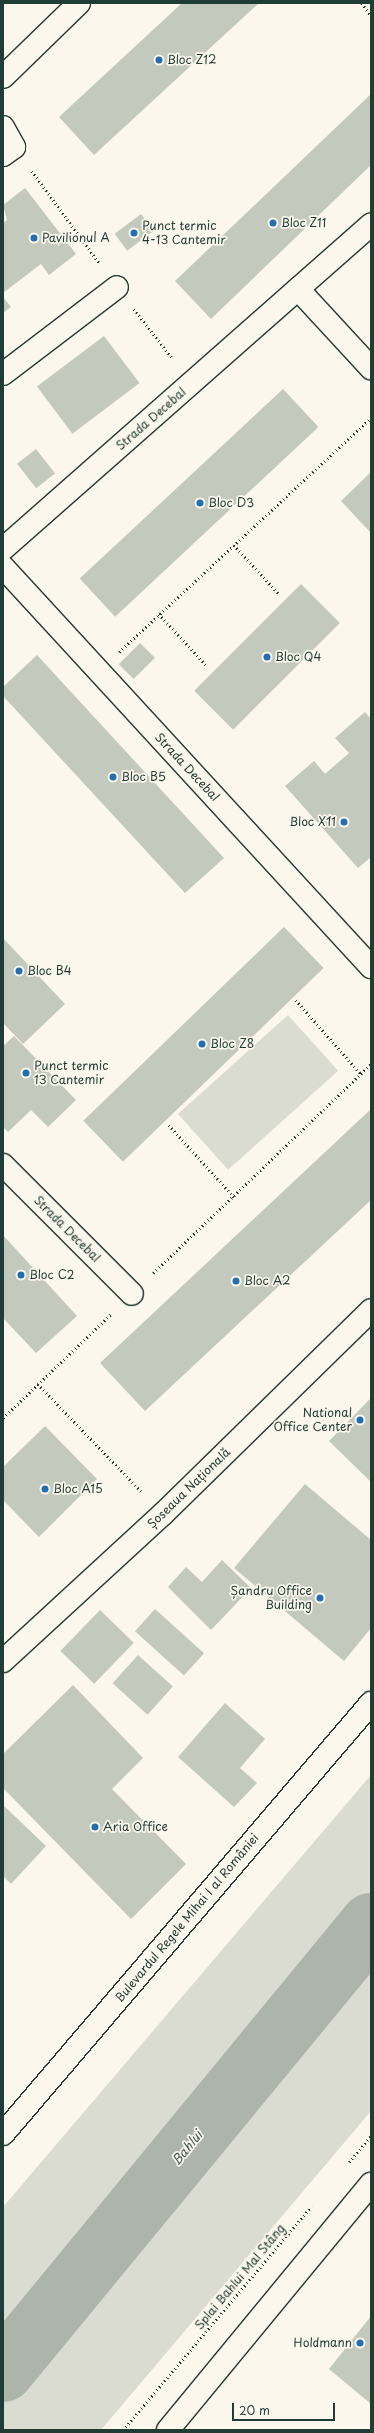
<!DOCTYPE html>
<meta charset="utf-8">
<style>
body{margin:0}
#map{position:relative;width:374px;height:2433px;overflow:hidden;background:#fbf7ec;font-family:"Playpen Sans",sans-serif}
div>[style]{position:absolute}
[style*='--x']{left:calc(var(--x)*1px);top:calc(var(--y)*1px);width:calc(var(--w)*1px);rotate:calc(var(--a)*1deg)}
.green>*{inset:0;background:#dbdcd1;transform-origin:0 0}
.river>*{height:62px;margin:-31px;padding:0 31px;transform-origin:31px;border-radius:31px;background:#adb4aa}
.building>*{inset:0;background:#c4c9be;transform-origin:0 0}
.path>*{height:2.5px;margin-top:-1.25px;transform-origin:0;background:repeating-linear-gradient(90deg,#1f3d34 0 1px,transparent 0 4px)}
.roads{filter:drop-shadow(1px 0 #1f3d34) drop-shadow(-1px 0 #1f3d34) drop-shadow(0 1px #1f3d34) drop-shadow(0 -1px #1f3d34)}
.minor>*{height:22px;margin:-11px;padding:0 11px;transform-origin:11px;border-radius:11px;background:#fbf7ec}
.major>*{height:22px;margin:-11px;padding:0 11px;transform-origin:11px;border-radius:11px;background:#fbf7ec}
.dots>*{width:11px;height:11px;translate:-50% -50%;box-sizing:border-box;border:2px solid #fbf7ec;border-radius:50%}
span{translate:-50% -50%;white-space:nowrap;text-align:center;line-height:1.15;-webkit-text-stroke:3.5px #fbf7ec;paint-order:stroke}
.poi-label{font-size:12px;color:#1f3d34}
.left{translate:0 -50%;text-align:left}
.right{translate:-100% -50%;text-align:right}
.street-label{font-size:12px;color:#1f3d34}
.water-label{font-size:13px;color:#425b52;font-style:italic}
.frame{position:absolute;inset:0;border:4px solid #1f3d34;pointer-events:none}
.scale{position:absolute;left:232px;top:2403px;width:103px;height:18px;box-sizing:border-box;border:2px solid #1f3d34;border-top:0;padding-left:5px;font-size:12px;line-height:14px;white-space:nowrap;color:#1f3d34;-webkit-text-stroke:3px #fbf7ec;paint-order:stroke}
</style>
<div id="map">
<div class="green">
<i style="left:288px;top:1015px;width:75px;height:148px;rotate:48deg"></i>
<i style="clip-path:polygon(371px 1775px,371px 2111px,101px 2430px,3px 2430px,3px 2207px)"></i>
</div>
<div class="river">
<i style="--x:3;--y:2371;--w:579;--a:-50.54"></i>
</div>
<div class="building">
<i style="clip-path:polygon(182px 3px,259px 3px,94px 155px,59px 117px)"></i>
<i style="clip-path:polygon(371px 94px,371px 165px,211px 319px,175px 281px)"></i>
<i style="clip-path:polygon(25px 188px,76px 254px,49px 275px,41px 264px,3px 293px,3px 223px,7px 220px,3px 205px)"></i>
<i style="left:141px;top:214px;width:21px;height:33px;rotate:53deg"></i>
<i style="clip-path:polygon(3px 297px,11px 307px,3px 313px)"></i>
<i style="left:104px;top:336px;width:59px;height:84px;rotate:53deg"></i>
<i style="left:283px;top:389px;width:52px;height:278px;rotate:47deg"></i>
<i style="left:36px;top:449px;width:31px;height:24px;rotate:52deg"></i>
<i style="clip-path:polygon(371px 472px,371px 533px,341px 501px)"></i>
<i style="left:301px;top:584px;width:55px;height:151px;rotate:45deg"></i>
<i style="left:140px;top:643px;width:21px;height:30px;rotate:45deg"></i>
<i style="clip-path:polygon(37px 655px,224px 858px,185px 893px,3px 696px,3px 687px)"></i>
<i style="clip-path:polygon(365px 712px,371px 719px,371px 857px,358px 868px,285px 786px,314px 761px,325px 774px,349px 753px,335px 738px)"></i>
<i style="left:284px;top:927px;width:57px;height:279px;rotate:46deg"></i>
<i style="clip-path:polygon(3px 938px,65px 1004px,23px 1044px,3px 1023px)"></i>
<i style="clip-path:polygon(14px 1036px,76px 1100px,48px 1127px,31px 1110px,8px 1132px,3px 1127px,3px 1046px)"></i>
<i style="clip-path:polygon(371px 1109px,371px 1200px,145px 1411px,100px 1363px)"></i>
<i style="clip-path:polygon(3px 1235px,77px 1316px,36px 1353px,3px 1318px)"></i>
<i style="clip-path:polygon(371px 1398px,371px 1482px,329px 1441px)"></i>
<i style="clip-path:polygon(45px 1426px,97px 1479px,39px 1537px,3px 1500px,3px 1467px)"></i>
<i style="clip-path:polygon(305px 1484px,371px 1540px,371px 1628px,344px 1661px,234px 1568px)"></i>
<i style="clip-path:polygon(222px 1560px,251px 1588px,211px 1630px,168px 1587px,186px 1567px,202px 1582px)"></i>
<i style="left:155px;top:1609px;width:66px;height:30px;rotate:42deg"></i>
<i style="left:100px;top:1610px;width:47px;height:57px;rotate:44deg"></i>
<i style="left:138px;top:1655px;width:47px;height:38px;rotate:42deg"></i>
<i style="clip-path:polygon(73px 1685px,143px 1758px,112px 1789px,186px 1864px,131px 1919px,3px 1788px,3px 1754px)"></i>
<i style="clip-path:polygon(225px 1703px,265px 1739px,240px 1768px,257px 1783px,234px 1807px,178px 1757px)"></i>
<i style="clip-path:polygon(3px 1805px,46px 1846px,11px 1884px,3px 1876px)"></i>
<i style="clip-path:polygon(371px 2316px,371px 2404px,329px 2369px)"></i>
</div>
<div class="path">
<i style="--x:362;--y:3;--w:16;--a:55"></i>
<i style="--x:32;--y:171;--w:115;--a:53.8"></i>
<i style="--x:134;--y:309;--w:63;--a:52"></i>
<i style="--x:234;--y:545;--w:67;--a:47.4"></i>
<i style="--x:159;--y:614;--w:71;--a:47.3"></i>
<i style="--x:119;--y:652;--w:344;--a:-42.9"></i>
<i style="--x:296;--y:1000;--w:98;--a:48.7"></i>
<i style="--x:169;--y:1125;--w:97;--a:47.9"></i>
<i style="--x:153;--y:1273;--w:302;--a:-43.8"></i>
<i style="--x:38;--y:1384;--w:151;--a:46.1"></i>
<i style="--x:3;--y:1418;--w:150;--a:-43.9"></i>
<i style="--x:349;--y:2162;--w:34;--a:-50"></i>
<i style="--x:123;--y:2430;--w:292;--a:-49.9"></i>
</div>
<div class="roads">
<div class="minor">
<i style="--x:3;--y:77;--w:106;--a:-44.2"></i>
<i style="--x:3;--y:127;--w:23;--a:61"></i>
<i style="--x:14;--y:147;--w:14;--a:144"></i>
<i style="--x:298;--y:289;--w:108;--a:47.3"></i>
<i style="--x:3;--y:374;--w:143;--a:-37.3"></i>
<i style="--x:3;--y:549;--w:491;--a:-41.4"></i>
<i style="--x:3;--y:567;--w:544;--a:47.39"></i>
<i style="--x:3;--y:1165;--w:182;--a:45"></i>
<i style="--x:3;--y:1661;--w:217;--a:-42.6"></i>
<i style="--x:163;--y:1514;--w:291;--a:-44.4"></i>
</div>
<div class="major">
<i style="--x:3;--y:2134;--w:567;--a:-49.51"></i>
<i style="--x:168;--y:2430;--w:319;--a:-50.5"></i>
</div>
</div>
<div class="dots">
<i style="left:159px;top:60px;background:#1f6fb2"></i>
<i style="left:273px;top:223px;background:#1f6fb2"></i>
<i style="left:134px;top:233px;background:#1f6fb2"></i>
<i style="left:34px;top:238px;background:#1f6fb2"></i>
<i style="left:200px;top:503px;background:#1f6fb2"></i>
<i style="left:267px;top:657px;background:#1f6fb2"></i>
<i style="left:113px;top:777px;background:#1f6fb2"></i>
<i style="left:344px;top:822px;background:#1f6fb2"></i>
<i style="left:19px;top:971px;background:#1f6fb2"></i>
<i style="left:202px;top:1044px;background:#1f6fb2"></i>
<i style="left:26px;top:1073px;background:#1f6fb2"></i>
<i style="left:21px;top:1275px;background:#1f6fb2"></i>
<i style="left:236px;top:1281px;background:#1f6fb2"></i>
<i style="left:360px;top:1420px;background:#1f6fb2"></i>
<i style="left:45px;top:1489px;background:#1f6fb2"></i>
<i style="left:320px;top:1598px;background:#1f6fb2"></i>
<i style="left:95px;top:1827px;background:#1f6fb2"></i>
<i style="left:360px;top:2343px;background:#1f6fb2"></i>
</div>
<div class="poi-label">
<span class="left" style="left:167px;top:60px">Bloc Z12</span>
<span class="left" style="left:281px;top:223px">Bloc Z11</span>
<span class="left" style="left:142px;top:233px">Punct termic<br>4-13 Cantemir</span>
<span class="left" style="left:42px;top:238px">Pavilionul A</span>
<span class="left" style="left:208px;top:503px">Bloc D3</span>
<span class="left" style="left:275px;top:657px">Bloc Q4</span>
<span class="left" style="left:121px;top:777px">Bloc B5</span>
<span class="right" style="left:336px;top:822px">Bloc X11</span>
<span class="left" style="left:27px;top:971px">Bloc B4</span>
<span class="left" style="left:210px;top:1044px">Bloc Z8</span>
<span class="left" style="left:34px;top:1073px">Punct termic<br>13 Cantemir</span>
<span class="left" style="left:29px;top:1275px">Bloc C2</span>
<span class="left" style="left:244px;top:1281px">Bloc A2</span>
<span class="right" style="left:352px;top:1420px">National<br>Office Center</span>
<span class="left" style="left:53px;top:1489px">Bloc A15</span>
<span class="right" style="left:312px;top:1598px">Șandru Office<br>Building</span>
<span class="left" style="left:103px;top:1827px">Aria Office</span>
<span class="right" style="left:352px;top:2343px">Holdmann</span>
</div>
<div class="street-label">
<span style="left:151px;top:419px;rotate:-41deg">Strada Decebal</span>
<span style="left:187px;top:767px;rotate:47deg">Strada Decebal</span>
<span style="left:67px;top:1229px;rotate:45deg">Strada Decebal</span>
<span style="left:189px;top:1488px;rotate:-44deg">Șoseaua Națională</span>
<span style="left:187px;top:1918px;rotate:-50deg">Bulevardul Regele Mihai I al României</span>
<span style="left:240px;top:2277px;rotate:-50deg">Splai Bahlui Mal Stâng</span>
</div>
<div class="water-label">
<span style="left:187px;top:2148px;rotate:-51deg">Bahlui</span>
</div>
<div class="frame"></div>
<div class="scale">20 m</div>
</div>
